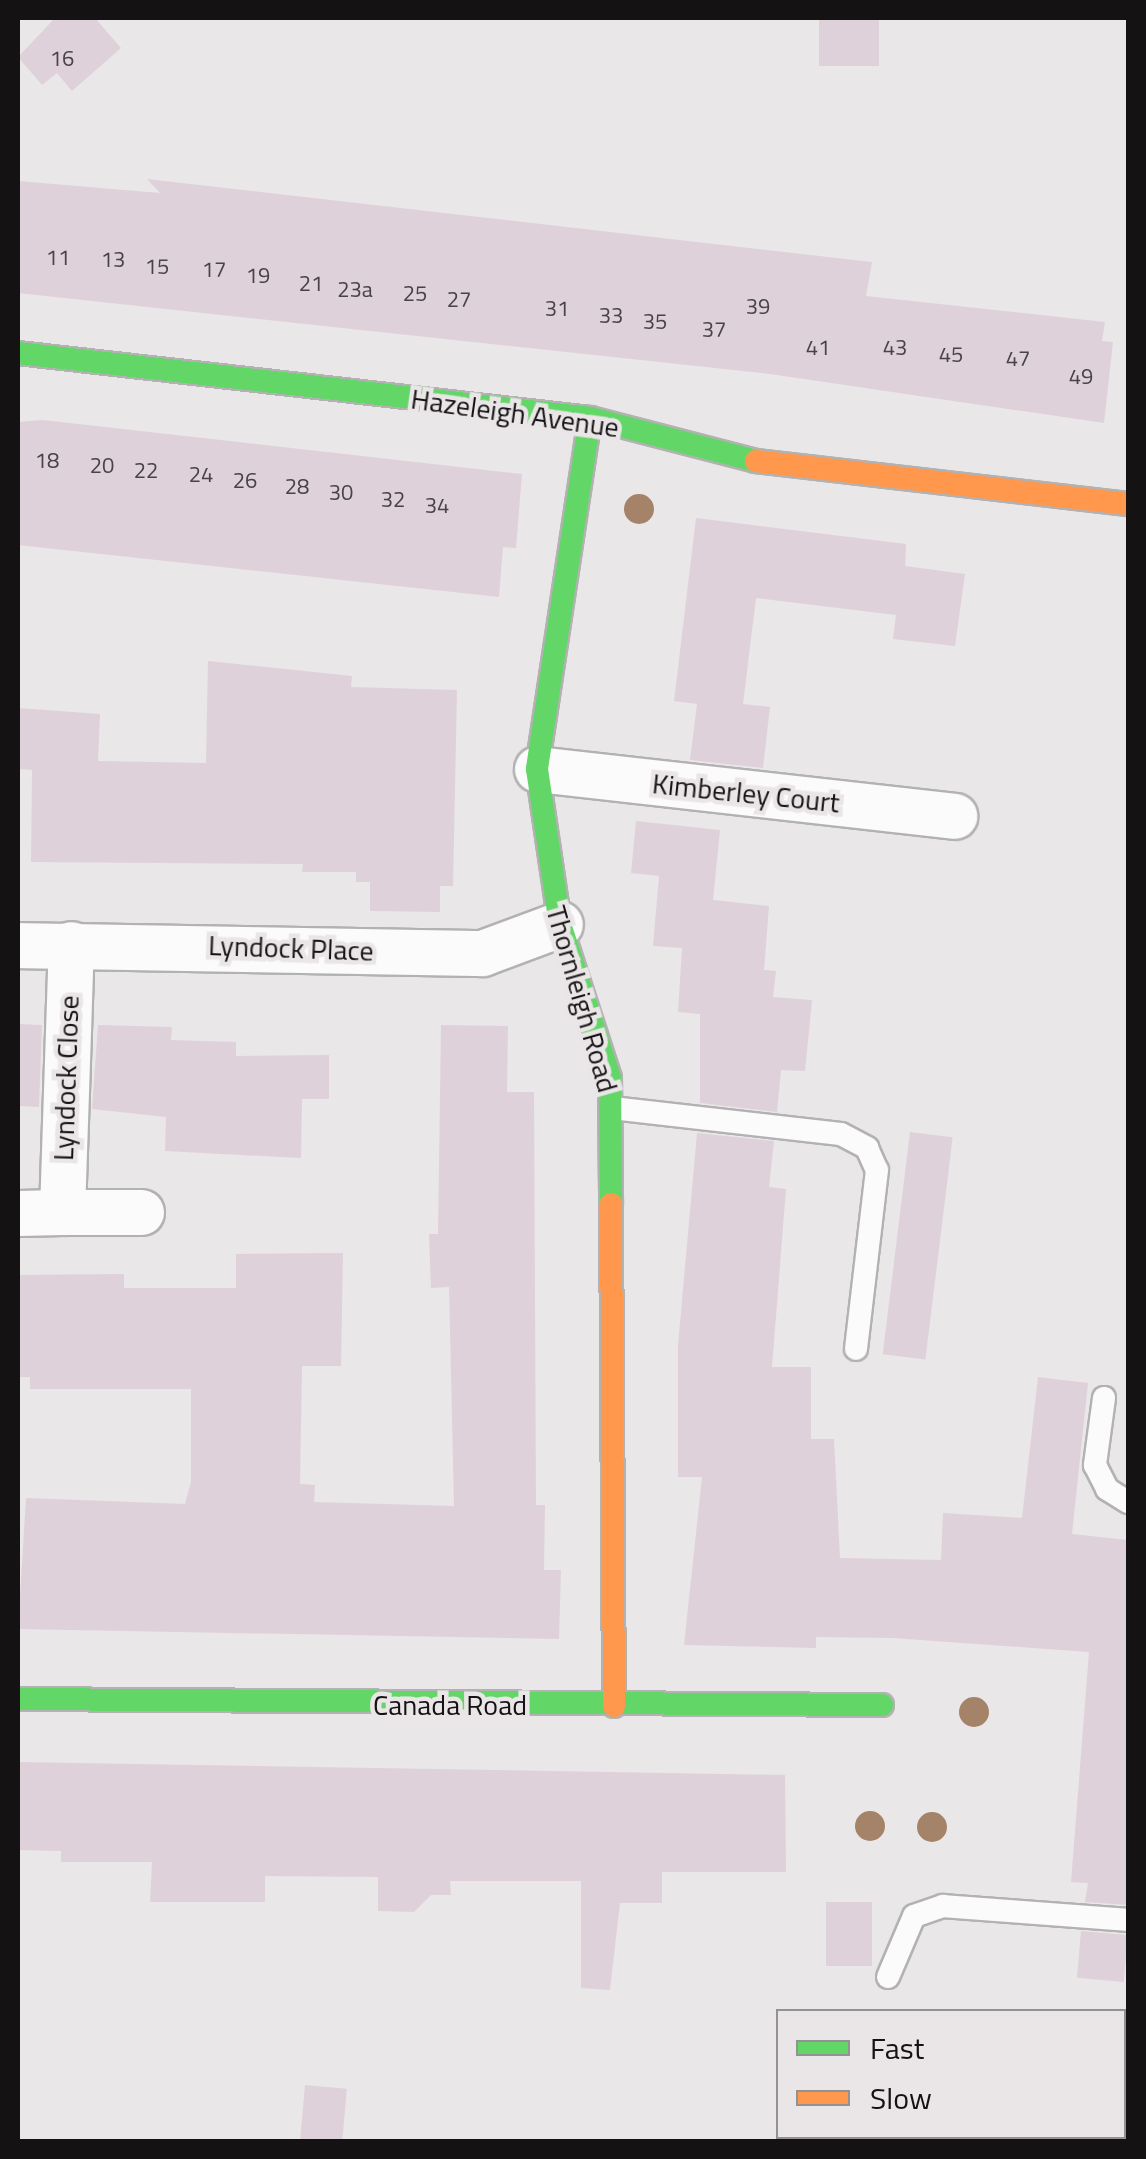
<!DOCTYPE html>
<style>
body{margin:0}
#map{position:relative;width:1146px;height:2159px;overflow:hidden;background:#e9e7e8;font-family:"Titillium Web",sans-serif}
div>[style]{position:absolute}
[style*='--x']{left:calc(var(--x)*1px);top:calc(var(--y)*1px);width:calc(var(--w)*1px);rotate:calc(var(--a)*1deg)}
.building>*{inset:0;background:#dfd1d9;transform-origin:0 0}
.roads{filter:drop-shadow(2px 0 #b3b2b2) drop-shadow(-2px 0 #b3b2b2) drop-shadow(0 2px #b3b2b2) drop-shadow(0 -2px #b3b2b2)}
.lane>*{height:22px;margin:-11px;padding:0 11px;transform-origin:11px;border-radius:11px;background:#fcfbfc}
.street>*{height:45px;margin:-22.5px;padding:0 22.5px;transform-origin:22.5px;border-radius:22.5px;background:#fcfbfc}
.fast>*{height:22px;margin:-11px;padding:0 11px;transform-origin:11px;border-radius:11px;background:#63d668}
.slow>*{height:22px;margin:-11px;padding:0 11px;transform-origin:11px;border-radius:11px;background:#ff974d}
.trees>*{width:30px;height:30px;margin:-15px;border-radius:50%;background:#a48369}
span{translate:-50% -50%;white-space:nowrap;text-align:center;line-height:1.15;-webkit-text-stroke:9px #eae6e7;paint-order:stroke}
.number-label{font-size:22px;color:#484346}
.number-label span{-webkit-text-stroke-width:0}
.street-label{font-size:28px;color:#141213}
.frame{position:absolute;inset:0;border:20px solid #141213;pointer-events:none}
.legend{position:absolute;left:776px;top:2009px;width:350px;height:130px;box-sizing:border-box;background:#eae6e7;border:2px solid #949192;margin:0;padding:12px 18px;list-style:none;font-size:30px;color:#141213}
.legend li{display:flex;align-items:center;gap:20px;height:50px}
.legend b{width:50px;border:2px solid #949192}
</style>
<div id="map">
<div class="building">
<i style="clip-path:polygon(55px 18px,95px 18px,121px 48px,72px 91px,57px 73px,42px 85px,18px 57px)"></i>
<i style="left:819px;top:18px;width:60px;height:48px"></i>
<i style="clip-path:polygon(147px 179px,872px 262px,866px 296px,1105px 322px,1102px 341px,1113px 342px,1104px 423px,770px 374px,18px 293px,18px 181px,160px 193px)"></i>
<i style="clip-path:polygon(43px 420px,522px 474px,516px 548px,503px 547px,499px 597px,18px 545px,18px 422px)"></i>
<i style="clip-path:polygon(696px 518px,906px 544px,905px 566px,965px 574px,955px 646px,893px 639px,896px 615px,756px 598px,743px 704px,770px 707px,763px 768px,690px 760px,697px 704px,674px 701px)"></i>
<i style="clip-path:polygon(208px 661px,352px 676px,351px 687px,457px 690px,453px 886px,440px 886px,440px 912px,370px 911px,370px 882px,356px 882px,356px 872px,302px 872px,303px 864px,31px 862px,32px 770px,18px 769px,18px 708px,100px 714px,98px 761px,206px 763px)"></i>
<i style="clip-path:polygon(636px 821px,720px 830px,713px 900px,769px 906px,764px 970px,776px 971px,773px 997px,812px 1000px,805px 1071px,781px 1070px,777px 1112px,700px 1103px,700px 1014px,678px 1012px,682px 948px,653px 946px,659px 876px,631px 873px)"></i>
<i style="clip-path:polygon(18px 1024px,42px 1025px,39px 1107px,20px 1106px,18px 1096px)"></i>
<i style="clip-path:polygon(98px 1025px,172px 1027px,171px 1040px,236px 1042px,236px 1056px,329px 1055px,329px 1099px,302px 1099px,301px 1158px,165px 1151px,166px 1117px,92px 1109px)"></i>
<i style="clip-path:polygon(441px 1025px,508px 1026px,507px 1092px,534px 1092px,536px 1505px,545px 1505px,544px 1570px,561px 1570px,559px 1639px,18px 1629px,26px 1498px,185px 1504px,191px 1482px,191px 1389px,30px 1389px,30px 1377px,18px 1377px,18px 1275px,124px 1274px,124px 1288px,236px 1288px,236px 1254px,343px 1253px,341px 1366px,302px 1366px,300px 1484px,315px 1485px,314px 1502px,454px 1506px,449px 1287px,431px 1288px,429px 1234px,438px 1234px)"></i>
<i style="left:910px;top:1132px;width:43px;height:224px;rotate:7deg"></i>
<i style="clip-path:polygon(697px 1133px,774px 1141px,769px 1187px,786px 1189px,772px 1367px,811px 1367px,811px 1439px,834px 1439px,840px 1558px,941px 1560px,943px 1513px,1022px 1518px,1038px 1377px,1088px 1383px,1072px 1534px,1128px 1540px,1128px 1905px,1085px 1902px,1088px 1883px,1071px 1882px,1089px 1652px,893px 1638px,816px 1637px,816px 1648px,684px 1645px,702px 1477px,678px 1477px,678px 1345px)"></i>
<i style="clip-path:polygon(18px 1762px,785px 1775px,786px 1872px,662px 1872px,662px 1903px,620px 1903px,610px 1990px,581px 1988px,581px 1881px,450px 1881px,451px 1895px,431px 1895px,414px 1912px,378px 1911px,378px 1877px,265px 1876px,265px 1902px,150px 1902px,152px 1862px,61px 1862px,61px 1851px,18px 1850px)"></i>
<i style="left:826px;top:1902px;width:46px;height:64px"></i>
<i style="left:1081px;top:1931px;width:47px;height:47px;rotate:5deg"></i>
<i style="left:305px;top:2085px;width:42px;height:57px;rotate:5deg"></i>
</div>
<div class="roads">
<div class="lane">
<i style="--x:612;--y:1108;--w:230;--a:6.5"></i>
<i style="--x:841;--y:1134;--w:30;--a:28"></i>
<i style="--x:867;--y:1148;--w:24;--a:66"></i>
<i style="--x:877;--y:1170;--w:180;--a:96.7"></i>
<i style="--x:1104;--y:1398;--w:68;--a:97.7"></i>
<i style="--x:1095;--y:1465;--w:27;--a:63"></i>
<i style="--x:1107;--y:1489;--w:25;--a:32"></i>
<i style="--x:888;--y:1977;--w:66;--a:-66.9"></i>
<i style="--x:914;--y:1916;--w:31;--a:-19"></i>
<i style="--x:943;--y:1906;--w:186;--a:4.3"></i>
</div>
<div class="street">
<i style="--x:537;--y:769;--w:420;--a:6.4"></i>
<i style="--x:18;--y:945;--w:464;--a:1"></i>
<i style="--x:482;--y:953;--w:83;--a:-20.4"></i>
<i style="--x:62;--y:1212;--w:79;--a:0"></i>
<i style="--x:18;--y:1213;--w:44;--a:-1.3"></i>
<i style="--x:62;--y:1212;--w:268;--a:-88.1"></i>
</div>
<div class="fast">
<i style="--x:18;--y:353;--w:576;--a:6.48"></i>
<i style="--x:590;--y:418;--w:171;--a:14.5"></i>
<i style="--x:590;--y:418;--w:355;--a:98.6"></i>
<i style="--x:537;--y:769;--w:157;--a:81.6"></i>
<i style="--x:560;--y:924;--w:162;--a:72"></i>
<i style="--x:610;--y:1078;--w:126;--a:89.5"></i>
<i style="--x:18;--y:1699;--w:864;--a:0.4"></i>
</div>
<div class="slow">
<i style="--x:756;--y:461;--w:374;--a:6.6"></i>
<i style="--x:611;--y:1204;--w:502;--a:89.66"></i>
</div>
</div>
<div class="trees">
<i style="left:639px;top:509px"></i>
<i style="left:974px;top:1712px"></i>
<i style="left:870px;top:1826px"></i>
<i style="left:932px;top:1827px"></i>
</div>
<div class="number-label">
<span style="left:62px;top:59px">16</span>
<span style="left:58px;top:258px">11</span>
<span style="left:113px;top:260px">13</span>
<span style="left:157px;top:267px">15</span>
<span style="left:214px;top:270px">17</span>
<span style="left:258px;top:276px">19</span>
<span style="left:311px;top:284px">21</span>
<span style="left:355px;top:290px">23a</span>
<span style="left:415px;top:294px">25</span>
<span style="left:459px;top:300px">27</span>
<span style="left:758px;top:307px">39</span>
<span style="left:557px;top:309px">31</span>
<span style="left:611px;top:316px">33</span>
<span style="left:655px;top:322px">35</span>
<span style="left:714px;top:330px">37</span>
<span style="left:818px;top:348px">41</span>
<span style="left:895px;top:348px">43</span>
<span style="left:951px;top:355px">45</span>
<span style="left:1018px;top:359px">47</span>
<span style="left:1081px;top:377px">49</span>
<span style="left:47px;top:461px">18</span>
<span style="left:102px;top:466px">20</span>
<span style="left:146px;top:471px">22</span>
<span style="left:201px;top:475px">24</span>
<span style="left:245px;top:481px">26</span>
<span style="left:297px;top:487px">28</span>
<span style="left:341px;top:493px">30</span>
<span style="left:393px;top:500px">32</span>
<span style="left:437px;top:506px">34</span>
</div>
<div class="street-label">
<span style="left:515px;top:413px;rotate:8deg">Hazeleigh Avenue</span>
<span style="left:746px;top:793px;rotate:6deg">Kimberley Court</span>
<span style="left:291px;top:948px;rotate:2deg">Lyndock Place</span>
<span style="left:582px;top:999px;rotate:74deg">Thornleigh Road</span>
<span style="left:66px;top:1078px;rotate:-88deg">Lyndock Close</span>
<span style="left:450px;top:1705px">Canada Road</span>
</div>
<div class="frame"></div>
<ul class="legend">
<li><b style="height:12px;background:#63d668"></b>Fast</li>
<li><b style="height:12px;background:#ff974d"></b>Slow</li>
</ul>
</div>
